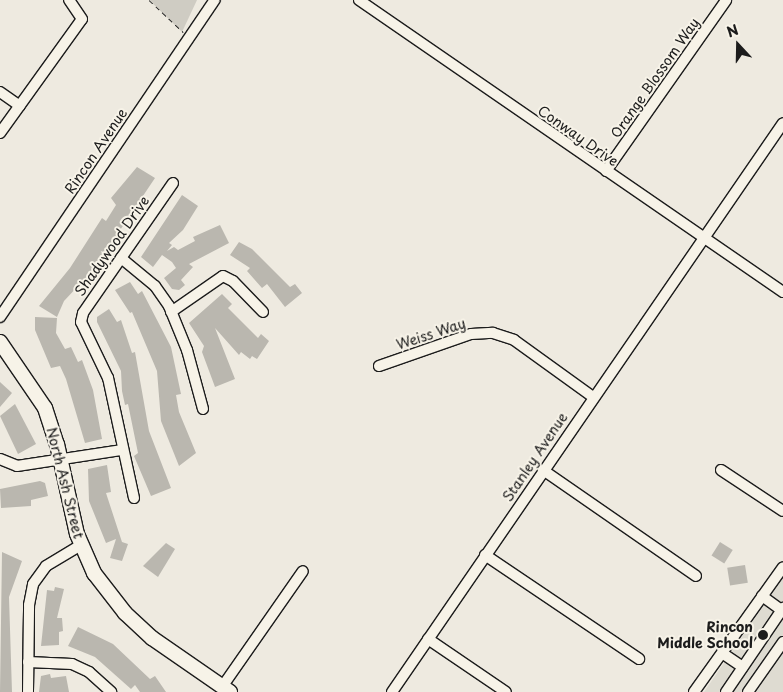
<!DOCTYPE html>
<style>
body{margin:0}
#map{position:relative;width:783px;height:692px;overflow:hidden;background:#eeeae0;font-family:"Playpen Sans",sans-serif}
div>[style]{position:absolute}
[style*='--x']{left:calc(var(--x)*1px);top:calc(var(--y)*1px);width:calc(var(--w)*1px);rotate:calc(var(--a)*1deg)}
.built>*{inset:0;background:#dedbd1}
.green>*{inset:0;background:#cfccc3}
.building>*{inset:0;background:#bab7af;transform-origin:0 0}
.path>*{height:1px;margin-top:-0.5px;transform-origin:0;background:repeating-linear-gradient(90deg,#1c1c1c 0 5px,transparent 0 9px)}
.roads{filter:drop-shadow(1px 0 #1c1c1c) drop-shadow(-1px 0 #1c1c1c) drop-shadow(0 1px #1c1c1c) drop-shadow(0 -1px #1c1c1c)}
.minor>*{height:10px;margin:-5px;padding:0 5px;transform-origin:5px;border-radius:5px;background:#f7f3e8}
.major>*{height:14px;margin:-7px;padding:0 7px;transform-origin:7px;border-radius:7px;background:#f7f3e8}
.dots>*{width:14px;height:14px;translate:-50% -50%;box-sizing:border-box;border:2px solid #f7f3e8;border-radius:50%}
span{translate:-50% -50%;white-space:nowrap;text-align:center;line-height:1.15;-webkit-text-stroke:4px #f7f3e8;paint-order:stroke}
.street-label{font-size:14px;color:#1c1c1c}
.poi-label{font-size:14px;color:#1c1c1c;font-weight:700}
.right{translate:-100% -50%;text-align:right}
.north{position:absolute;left:713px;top:20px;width:50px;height:50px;-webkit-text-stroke:4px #f7f3e8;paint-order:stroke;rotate:339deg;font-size:14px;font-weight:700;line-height:20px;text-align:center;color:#1c1c1c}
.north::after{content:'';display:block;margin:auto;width:18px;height:22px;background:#1c1c1c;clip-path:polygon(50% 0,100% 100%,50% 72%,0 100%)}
</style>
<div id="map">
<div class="built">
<i style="clip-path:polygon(783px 577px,783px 692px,704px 692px)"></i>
</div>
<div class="green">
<i style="clip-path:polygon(149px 0,197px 0,182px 32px)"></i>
</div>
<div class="building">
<i style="clip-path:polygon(137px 167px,155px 178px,94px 269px,64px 301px,57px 317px,39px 306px,70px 268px,102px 218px,106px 221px,116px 205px,111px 198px)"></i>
<i style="clip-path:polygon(182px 195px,198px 206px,183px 230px,169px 243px,172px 245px,167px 251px,174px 247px,178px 250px,195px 241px,193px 237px,220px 225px,229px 243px,189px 264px,193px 267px,181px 280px,185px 285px,179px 290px,172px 289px,164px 278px,176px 268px,172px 262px,162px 255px,153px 267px,141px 257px)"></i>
<i style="clip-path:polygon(239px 242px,252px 249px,290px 287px,295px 284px,302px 293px,285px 307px,267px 284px,262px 288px,247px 271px,250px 268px,230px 255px)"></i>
<i style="clip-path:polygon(130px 282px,138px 294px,142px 291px,171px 347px,181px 394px,176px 395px,179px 412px,196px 453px,179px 466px,161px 421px,157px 371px,132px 312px,130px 313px,115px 290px)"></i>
<i style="clip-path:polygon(222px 294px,232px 304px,228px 308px,258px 338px,261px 334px,269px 341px,257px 359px,252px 356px,250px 359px,241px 352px,239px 355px,215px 328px,235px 379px,215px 387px,202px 352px,204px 346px,189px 323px)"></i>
<i style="clip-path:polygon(109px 309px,117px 322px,121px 320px,132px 353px,135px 352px,149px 431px,171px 488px,151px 496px,134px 456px,138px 453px,128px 404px,125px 405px,122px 391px,121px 371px,97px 322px,97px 317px)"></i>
<i style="clip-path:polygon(35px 317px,57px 318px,56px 333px,65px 349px,71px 347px,78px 362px,82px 360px,93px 390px,102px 439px,85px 443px,66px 379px,60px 366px,51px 368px,35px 330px)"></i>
<i style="clip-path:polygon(0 382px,12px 393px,0 407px)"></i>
<i style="clip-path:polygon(15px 404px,36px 444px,18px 454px,0 416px)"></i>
<i style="clip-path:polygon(107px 465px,111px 492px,106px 493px,122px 542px,128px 544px,122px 561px,110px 558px,116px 539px,106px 543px,89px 501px,88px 469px)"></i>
<i style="clip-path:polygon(40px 481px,45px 483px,48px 496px,31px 500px,31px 506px,1px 508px,0 489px)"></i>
<i style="left:720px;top:542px;width:15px;height:16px;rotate:32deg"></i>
<i style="clip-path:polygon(166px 543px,175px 549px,158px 577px,143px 566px)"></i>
<i style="clip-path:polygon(2px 552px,22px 561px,9px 597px,12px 692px,0 692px)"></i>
<i style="left:745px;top:565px;width:18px;height:18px;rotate:81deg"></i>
<i style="clip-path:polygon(55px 587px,64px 589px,57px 618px,62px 618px,63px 631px,59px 632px,59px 645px,41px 646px,47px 590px,54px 591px)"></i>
<i style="clip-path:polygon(78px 627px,113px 644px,150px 679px,155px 676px,166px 692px,140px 692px,135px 685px,131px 689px,95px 657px,68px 646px)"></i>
<i style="clip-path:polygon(50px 674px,51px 678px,66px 676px,69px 692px,39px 692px,41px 676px)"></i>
</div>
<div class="path">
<i style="--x:149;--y:0;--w:47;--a:43.3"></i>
</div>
<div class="roads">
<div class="minor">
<i style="--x:359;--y:0;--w:515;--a:34.55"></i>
<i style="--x:0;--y:92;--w:24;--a:35"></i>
<i style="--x:0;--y:133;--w:140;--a:-54.3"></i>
<i style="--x:82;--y:19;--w:23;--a:-124"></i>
<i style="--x:606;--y:171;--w:209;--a:-54.9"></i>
<i style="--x:121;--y:258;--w:44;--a:39.5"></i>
<i style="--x:155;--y:286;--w:24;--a:55"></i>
<i style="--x:169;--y:306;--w:48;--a:67.8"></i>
<i style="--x:187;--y:350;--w:61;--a:74.8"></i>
<i style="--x:171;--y:312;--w:63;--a:-34.7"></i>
<i style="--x:223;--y:276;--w:11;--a:27"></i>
<i style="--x:233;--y:281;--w:43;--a:45.9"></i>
<i style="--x:0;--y:317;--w:383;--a:-55.9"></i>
<i style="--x:379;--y:366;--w:97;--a:-19.2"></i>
<i style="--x:471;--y:334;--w:22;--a:-3"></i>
<i style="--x:493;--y:333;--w:22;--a:18"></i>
<i style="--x:514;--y:340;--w:97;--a:35.8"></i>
<i style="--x:0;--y:459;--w:18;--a:22"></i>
<i style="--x:17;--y:466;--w:105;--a:-8.7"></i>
<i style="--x:543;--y:470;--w:186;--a:34.7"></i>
<i style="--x:721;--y:470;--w:74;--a:33.5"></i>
<i style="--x:134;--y:498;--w:123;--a:-102.2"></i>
<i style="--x:108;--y:378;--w:62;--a:-115.7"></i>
<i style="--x:81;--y:322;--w:9;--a:-77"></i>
<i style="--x:83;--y:313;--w:158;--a:-55.3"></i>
<i style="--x:485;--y:555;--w:186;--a:34"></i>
<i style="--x:762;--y:596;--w:26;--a:36"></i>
<i style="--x:428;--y:639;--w:94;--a:34.2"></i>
<i style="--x:722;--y:653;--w:25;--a:34"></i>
<i style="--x:28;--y:662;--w:44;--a:2.6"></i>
<i style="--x:72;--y:664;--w:19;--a:25"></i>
<i style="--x:89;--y:672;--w:30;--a:42"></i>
<i style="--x:222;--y:687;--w:141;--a:-55.1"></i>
<i style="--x:28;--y:692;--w:87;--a:-89.3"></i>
<i style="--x:29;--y:605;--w:21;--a:-79"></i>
<i style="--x:33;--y:584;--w:22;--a:-54"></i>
<i style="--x:46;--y:566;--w:41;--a:-31"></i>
<i style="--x:392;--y:692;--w:690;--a:-55.5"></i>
<i style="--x:694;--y:692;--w:153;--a:-54.5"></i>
<i style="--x:726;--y:692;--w:102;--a:-55.8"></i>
<i style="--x:748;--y:692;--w:61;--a:-55"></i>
</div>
<div class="major">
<i style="--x:0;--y:342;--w:80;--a:55.7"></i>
<i style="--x:45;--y:408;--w:38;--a:72"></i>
<i style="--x:57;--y:444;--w:92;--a:77.5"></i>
<i style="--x:77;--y:534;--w:43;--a:66.4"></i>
<i style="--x:94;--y:573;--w:51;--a:52.2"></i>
<i style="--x:125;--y:613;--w:37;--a:43"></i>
<i style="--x:152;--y:638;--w:95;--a:34.7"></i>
</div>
</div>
<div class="dots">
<i style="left:763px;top:635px;background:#1c1c1c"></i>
</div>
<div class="street-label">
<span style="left:655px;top:78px;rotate:-55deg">Orange Blossom Way</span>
<span style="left:578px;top:136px;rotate:35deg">Conway Drive</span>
<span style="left:96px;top:151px;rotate:-56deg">Rincon Avenue</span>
<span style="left:112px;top:246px;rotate:-55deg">Shadywood Drive</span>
<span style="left:431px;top:334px;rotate:-18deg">Weiss Way</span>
<span style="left:535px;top:457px;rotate:-56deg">Stanley Avenue</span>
<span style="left:65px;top:483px;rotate:76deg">North Ash Street</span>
</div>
<div class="poi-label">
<span class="right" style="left:753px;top:635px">Rincon<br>Middle School</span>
</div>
<div class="north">N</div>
</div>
